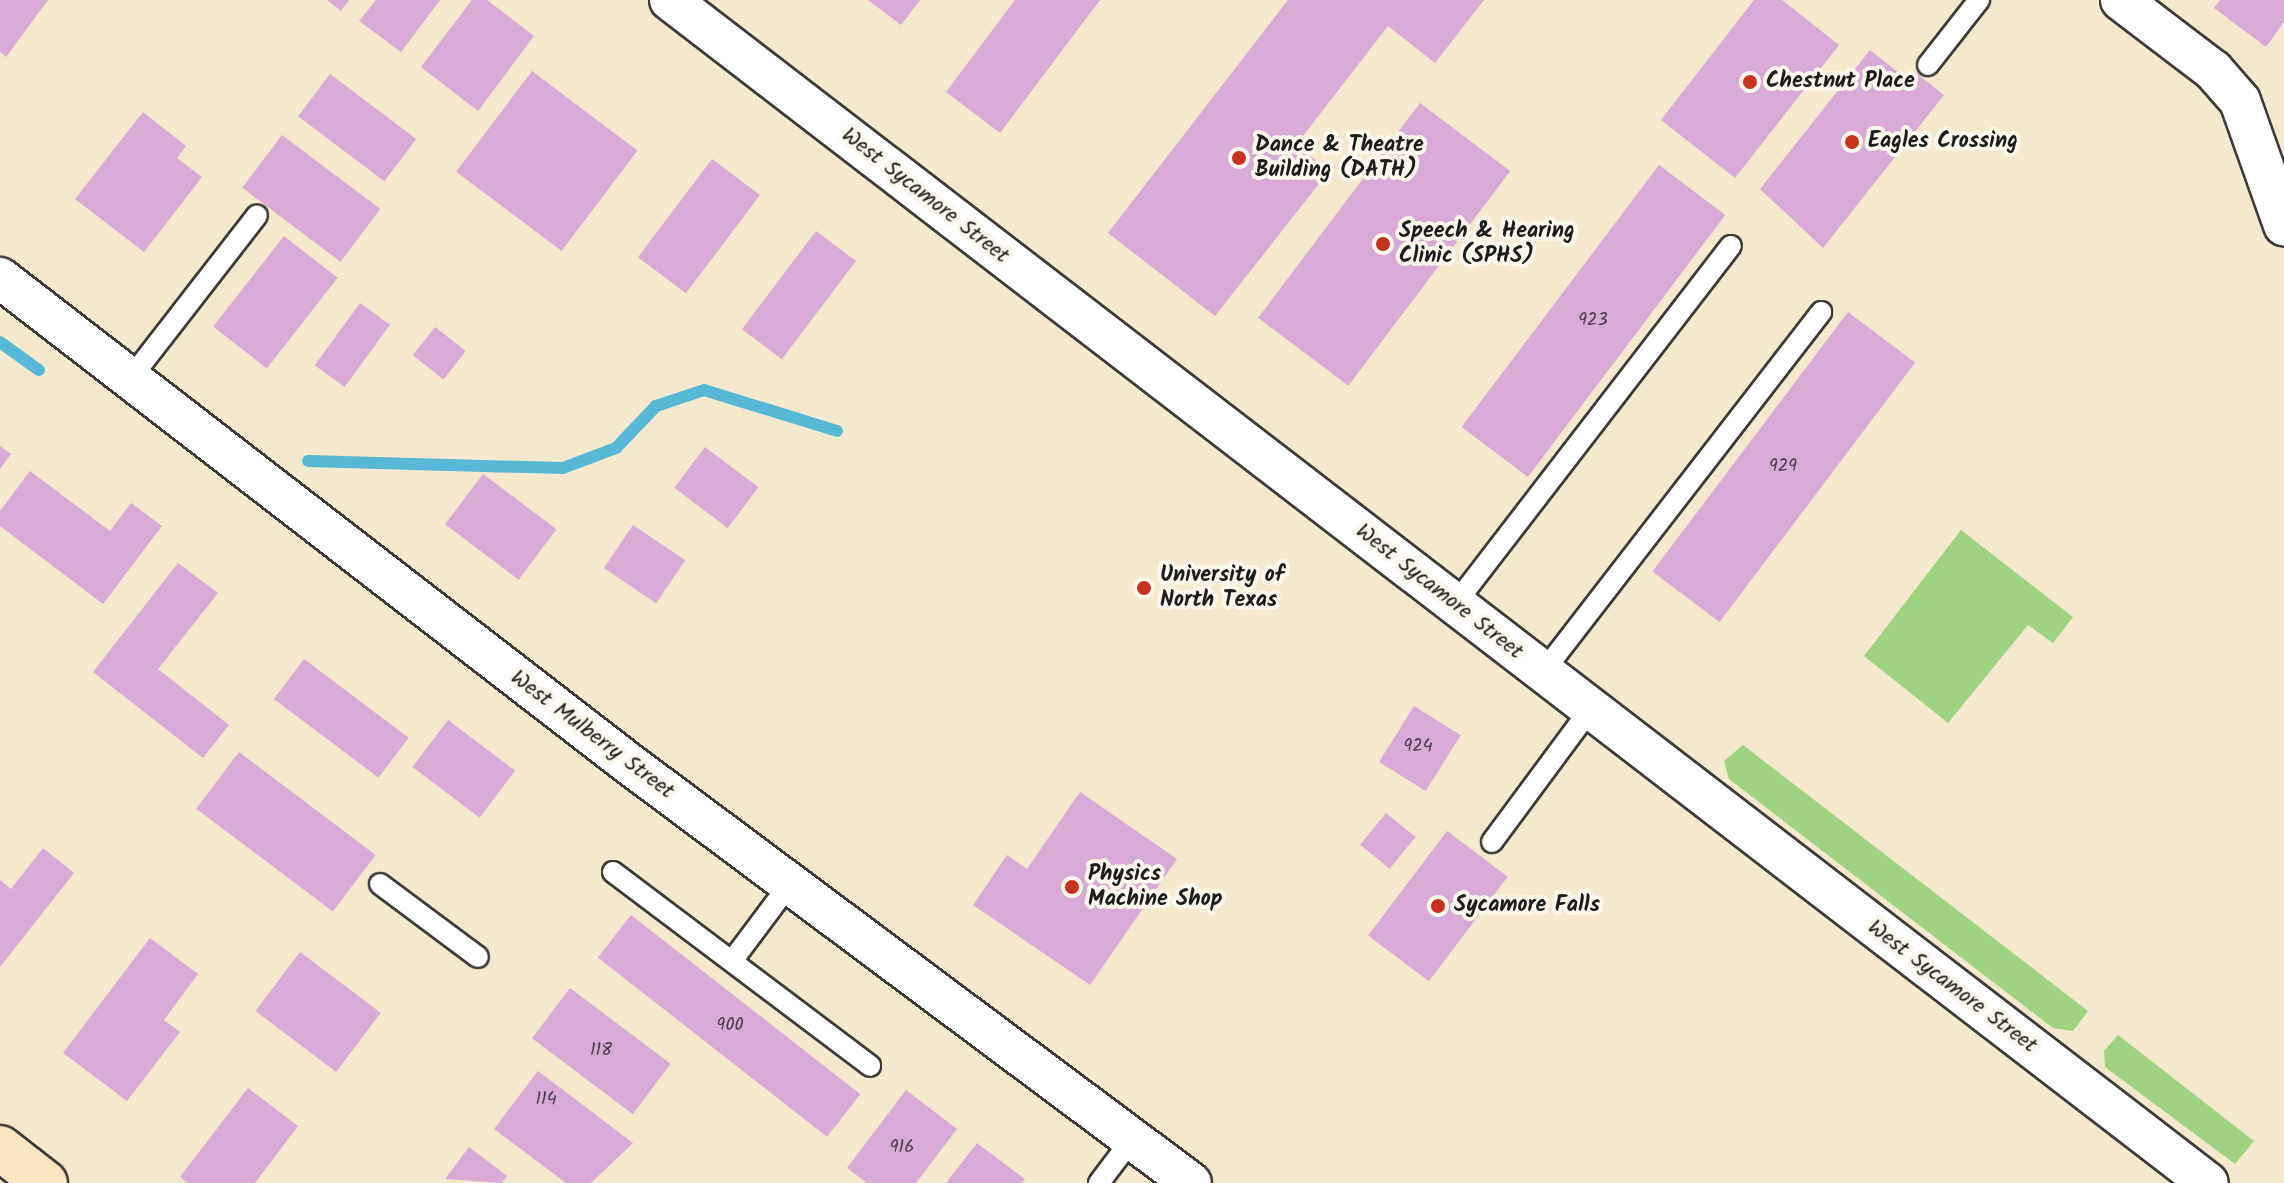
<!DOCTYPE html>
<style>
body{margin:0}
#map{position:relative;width:2284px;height:1183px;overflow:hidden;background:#f4e8cf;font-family:Kalam,sans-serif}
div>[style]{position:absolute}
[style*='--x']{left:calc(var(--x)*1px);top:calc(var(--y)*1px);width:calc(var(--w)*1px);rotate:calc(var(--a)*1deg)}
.green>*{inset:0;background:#a0d281}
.stream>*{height:12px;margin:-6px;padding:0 6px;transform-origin:6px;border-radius:6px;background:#57b9d5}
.building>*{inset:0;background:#d8aad6;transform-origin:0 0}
.roads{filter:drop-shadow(2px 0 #3c3b37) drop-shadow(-2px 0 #3c3b37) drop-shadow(0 2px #3c3b37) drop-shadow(0 -2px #3c3b37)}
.service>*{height:20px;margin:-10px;padding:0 10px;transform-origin:10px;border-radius:10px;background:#fff}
.minor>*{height:40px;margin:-20px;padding:0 20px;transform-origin:20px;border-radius:20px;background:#fff}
.secondary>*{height:44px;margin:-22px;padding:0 22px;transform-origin:22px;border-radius:22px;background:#f9e7c3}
.dots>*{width:22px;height:22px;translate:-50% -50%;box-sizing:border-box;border:4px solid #fbf7ec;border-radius:50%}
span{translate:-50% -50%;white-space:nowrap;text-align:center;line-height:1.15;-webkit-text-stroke:8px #fbf7ec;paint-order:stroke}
.number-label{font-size:18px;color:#4b404a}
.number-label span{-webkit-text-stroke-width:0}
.poi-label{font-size:22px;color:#1c1c1c;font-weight:700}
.left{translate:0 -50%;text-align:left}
.street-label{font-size:22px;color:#1c1c1c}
</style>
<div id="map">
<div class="green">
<i style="clip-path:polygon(1961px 530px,2073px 617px,2053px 643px,2028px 625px,1948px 723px,1864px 656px)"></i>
<i style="clip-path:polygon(1743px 745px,2088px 1011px,2073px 1031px,2053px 1028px,1729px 779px,1724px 761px)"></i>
<i style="clip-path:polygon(2118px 1035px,2254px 1141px,2235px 1164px,2105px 1067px,2104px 1051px)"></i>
</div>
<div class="stream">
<i style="--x:0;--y:342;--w:48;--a:35.7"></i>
<i style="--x:308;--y:461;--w:255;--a:1.6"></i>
<i style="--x:563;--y:468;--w:57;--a:-20.7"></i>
<i style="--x:616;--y:448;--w:58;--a:-46.4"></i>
<i style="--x:656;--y:406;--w:51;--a:-18.4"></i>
<i style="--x:704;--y:390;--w:139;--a:17.1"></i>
</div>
<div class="building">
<i style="clip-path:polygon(0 0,48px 0,6px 57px,0 52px)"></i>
<i style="clip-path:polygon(327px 0,349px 0,341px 11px)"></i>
<i style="clip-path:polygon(376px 0,440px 0,401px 52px,359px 21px)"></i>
<i style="clip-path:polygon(472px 0,487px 0,534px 36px,478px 111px,421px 67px)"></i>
<i style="clip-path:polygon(868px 0,920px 0,901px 25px)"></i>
<i style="clip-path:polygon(1015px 0,1100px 0,1000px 133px,946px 92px)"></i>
<i style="clip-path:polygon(1288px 0,1484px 0,1435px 63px,1388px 26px,1296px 145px,1329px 171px,1215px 316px,1108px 233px)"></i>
<i style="clip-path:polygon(1754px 0,1782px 0,1839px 45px,1735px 178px,1661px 120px)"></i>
<i style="clip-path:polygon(2220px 0,2284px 0,2284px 22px,2266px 47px,2214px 8px)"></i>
<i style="clip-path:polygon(1870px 50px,1909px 81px,1915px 72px,1944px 95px,1823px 248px,1760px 189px)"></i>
<i style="left:532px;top:71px;width:132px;height:126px;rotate:37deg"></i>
<i style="left:330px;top:74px;width:108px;height:53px;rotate:37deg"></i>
<i style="left:1420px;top:103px;width:113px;height:269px;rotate:37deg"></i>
<i style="clip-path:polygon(143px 112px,186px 146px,177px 158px,202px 177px,144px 252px,75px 199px)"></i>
<i style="left:282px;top:135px;width:123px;height:66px;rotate:37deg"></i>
<i style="left:712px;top:159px;width:60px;height:123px;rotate:37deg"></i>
<i style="left:1659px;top:165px;width:83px;height:328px;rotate:37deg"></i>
<i style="left:816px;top:231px;width:50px;height:123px;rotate:37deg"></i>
<i style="left:284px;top:236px;width:68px;height:115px;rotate:38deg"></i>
<i style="left:360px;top:303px;width:37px;height:77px;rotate:36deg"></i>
<i style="left:1848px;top:312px;width:84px;height:325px;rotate:37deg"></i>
<i style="left:435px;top:327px;width:39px;height:36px;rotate:38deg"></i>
<i style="clip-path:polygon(0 446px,11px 454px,0 469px)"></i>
<i style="left:705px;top:447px;width:67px;height:51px;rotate:37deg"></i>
<i style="clip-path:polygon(30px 471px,110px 531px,131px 503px,162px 526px,103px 604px,0 526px,0 511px)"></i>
<i style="left:483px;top:474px;width:92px;height:63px;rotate:37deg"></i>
<i style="left:633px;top:525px;width:63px;height:52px;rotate:34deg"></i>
<i style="clip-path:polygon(178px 563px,218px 593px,158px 669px,229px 725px,203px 758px,93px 672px)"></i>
<i style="left:304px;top:659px;width:131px;height:50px;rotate:37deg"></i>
<i style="left:1414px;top:706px;width:55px;height:66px;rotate:32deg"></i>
<i style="left:448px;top:720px;width:84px;height:59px;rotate:37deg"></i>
<i style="left:239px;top:752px;width:171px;height:71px;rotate:37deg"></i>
<i style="clip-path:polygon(1080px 792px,1177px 859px,1090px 985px,973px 905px,1007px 855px,1027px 869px)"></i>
<i style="left:1386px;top:813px;width:38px;height:41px;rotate:39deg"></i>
<i style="left:1447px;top:831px;width:76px;height:131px;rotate:37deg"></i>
<i style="clip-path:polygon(43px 848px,74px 873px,0 967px,0 880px,11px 889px)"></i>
<i style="left:631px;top:915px;width:291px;height:54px;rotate:38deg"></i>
<i style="clip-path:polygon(150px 938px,198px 974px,164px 1020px,180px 1032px,127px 1101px,63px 1053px)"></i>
<i style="left:300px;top:952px;width:101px;height:74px;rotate:37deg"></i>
<i style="left:570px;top:988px;width:126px;height:63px;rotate:37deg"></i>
<i style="clip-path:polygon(538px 1071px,633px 1143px,591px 1183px,566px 1183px,494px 1129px)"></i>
<i style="clip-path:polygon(248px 1088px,298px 1126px,255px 1183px,188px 1183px,180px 1177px)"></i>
<i style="clip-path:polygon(906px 1090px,957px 1129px,916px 1183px,867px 1183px,847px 1168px)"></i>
<i style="clip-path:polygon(977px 1143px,1025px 1179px,1022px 1183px,946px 1183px)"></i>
<i style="clip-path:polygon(469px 1147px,507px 1176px,502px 1183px,445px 1179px)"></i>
</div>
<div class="roads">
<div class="service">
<i style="--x:1928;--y:65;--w:83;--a:-51.9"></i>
<i style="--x:130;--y:379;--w:207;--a:-52.2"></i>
<i style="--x:1455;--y:604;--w:452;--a:-52.4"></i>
<i style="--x:1543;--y:672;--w:455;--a:-52.3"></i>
<i style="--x:1492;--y:842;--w:167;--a:-53.5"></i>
<i style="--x:613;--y:872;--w:322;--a:37"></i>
<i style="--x:380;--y:884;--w:122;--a:36.7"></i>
<i style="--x:732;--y:961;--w:99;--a:-53.2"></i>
<i style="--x:1099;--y:1183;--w:55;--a:-53.1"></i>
</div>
<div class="minor">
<i style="--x:670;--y:0;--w:1940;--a:37.57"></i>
<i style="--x:2121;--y:0;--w:116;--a:37.3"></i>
<i style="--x:2213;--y:70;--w:41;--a:48.9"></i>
<i style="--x:2240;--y:101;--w:132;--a:70.5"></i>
<i style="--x:0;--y:278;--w:788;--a:37.68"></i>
<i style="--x:624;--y:760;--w:707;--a:36.72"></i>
</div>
<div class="secondary">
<i style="--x:0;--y:1148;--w:57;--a:37.9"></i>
</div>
</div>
<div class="dots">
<i style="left:1750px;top:82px;background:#c8321e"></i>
<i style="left:1852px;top:142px;background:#c8321e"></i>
<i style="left:1239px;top:158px;background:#c8321e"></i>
<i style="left:1383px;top:244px;background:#c8321e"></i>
<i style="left:1144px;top:588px;background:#c8321e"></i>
<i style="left:1072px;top:887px;background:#c8321e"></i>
<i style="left:1438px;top:906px;background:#c8321e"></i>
</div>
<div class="number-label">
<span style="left:1593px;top:321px">923</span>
<span style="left:1783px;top:467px">929</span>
<span style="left:1418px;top:747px">924</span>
<span style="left:730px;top:1026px">900</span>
<span style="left:601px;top:1051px">118</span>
<span style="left:546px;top:1100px">114</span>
<span style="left:902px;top:1148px">916</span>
</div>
<div class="poi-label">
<span class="left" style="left:1766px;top:82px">Chestnut Place</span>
<span class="left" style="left:1868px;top:142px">Eagles Crossing</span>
<span class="left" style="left:1255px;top:158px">Dance &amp; Theatre<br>Building (DATH)</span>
<span class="left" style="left:1399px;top:244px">Speech &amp; Hearing<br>Clinic (SPHS)</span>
<span class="left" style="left:1160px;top:588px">University of<br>North Texas</span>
<span class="left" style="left:1088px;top:887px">Physics<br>Machine Shop</span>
<span class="left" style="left:1454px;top:906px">Sycamore Falls</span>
</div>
<div class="street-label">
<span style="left:925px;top:196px;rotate:38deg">West Sycamore Street</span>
<span style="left:1439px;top:592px;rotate:38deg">West Sycamore Street</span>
<span style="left:592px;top:735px;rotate:37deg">West Mulberry Street</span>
<span style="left:1952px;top:987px;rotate:37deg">West Sycamore Street</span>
</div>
</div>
